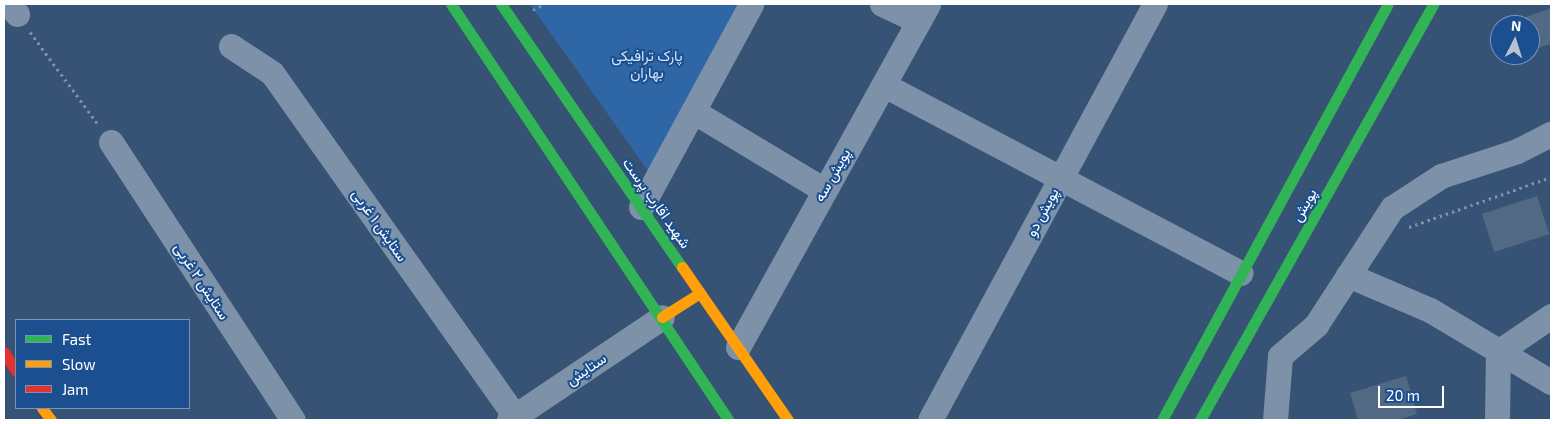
<!DOCTYPE html>
<meta charset="utf-8">
<style>
body{margin:0}
#map{position:relative;width:1555px;height:424px;overflow:hidden;background:#365274;font-family:"Exo 2",Vazirmatn,sans-serif}
div>[style]{position:absolute}
[style*='--x']{left:calc(var(--x)*1px);top:calc(var(--y)*1px);width:calc(var(--w)*1px);rotate:calc(var(--a)*1deg)}
.green>*{inset:0;background:#2f66a5}
.building>*{inset:0;background:#526984;transform-origin:0 0}
.path>*{height:3px;margin-top:-1.5px;transform-origin:0;background:repeating-linear-gradient(90deg,#7d92a8 0 2.5px,transparent 0 6.5px)}
.street>*{height:25px;margin:-12.5px;padding:0 12.5px;transform-origin:12.5px;border-radius:12.5px;background:#7d92a8}
.fast>*{height:11px;margin:-5.5px;padding:0 5.5px;transform-origin:5.5px;border-radius:5.5px;background:#30b455}
.slow>*{height:11px;margin:-5.5px;padding:0 5.5px;transform-origin:5.5px;border-radius:5.5px;background:#ff9f0a}
.jam>*{height:11px;margin:-5.5px;padding:0 5.5px;transform-origin:5.5px;border-radius:5.5px;background:#e5322d}
span{translate:-50% -50%;white-space:nowrap;text-align:center;line-height:1.15;-webkit-text-stroke:4px #1b4f8f;paint-order:stroke}
.park-label{font-size:15px;color:#cfe3fa}
.street-label{font-size:15px;color:#fff}
.frame{position:absolute;inset:0;border:5px solid #fff;pointer-events:none}
.legend{position:absolute;left:15px;top:319px;width:175px;height:90px;box-sizing:border-box;background:#1b4f8f;border:1px solid #7695bc;margin:0;padding:6px 9px;list-style:none;font-size:15px;color:#fff}
.legend li{display:flex;align-items:center;gap:10px;height:25px}
.legend b{width:25px;border:1px solid #7695bc}
.north{position:absolute;left:1490px;top:15px;width:50px;height:50px;box-sizing:border-box;background:#1b4f8f;border:1px solid #7695bc;border-radius:50%;rotate:5deg;font-size:14px;font-weight:700;line-height:20px;text-align:center;color:#fff}
.north::after{content:'';display:block;margin:auto;width:18px;height:22px;background:#b9c2ce;clip-path:polygon(50% 0,100% 100%,50% 72%,0 100%)}
.scale{position:absolute;left:1378px;top:386px;width:66px;height:22px;box-sizing:border-box;border:2px solid #fff;border-top:0;padding-left:6px;font-size:15px;line-height:18px;white-space:nowrap;color:#fff;-webkit-text-stroke:4px #1b4f8f;paint-order:stroke}
</style>
<div id="map">
<div class="green">
<i style="clip-path:polygon(530px 4px,748px 4px,655px 181px)"></i>
</div>
<div class="building">
<i style="clip-path:polygon(1551px 8px,1551px 44px,1530px 50px,1530px 25px,1504px 25px)"></i>
<i style="left:1537px;top:196px;width:40px;height:58px;rotate:72deg"></i>
<i style="clip-path:polygon(1406px 376px,1417px 414px,1398px 420px,1358px 420px,1350px 393px)"></i>
</div>
<div class="path">
<i style="--x:533;--y:10;--w:13;--a:-29"></i>
<i style="--x:30;--y:32;--w:113;--a:53.6"></i>
<i style="--x:1409;--y:227;--w:151;--a:-19.4"></i>
</div>
<div class="street">
<i style="--x:9;--y:4;--w:13;--a:51"></i>
<i style="--x:882;--y:4;--w:40;--a:25"></i>
<i style="--x:231;--y:46;--w:49;--a:33.4"></i>
<i style="--x:272;--y:73;--w:425;--a:54.7"></i>
<i style="--x:884;--y:85;--w:403;--a:27.8"></i>
<i style="--x:693;--y:111;--w:153;--a:31.1"></i>
<i style="--x:111;--y:142;--w:332;--a:56.8"></i>
<i style="--x:641;--y:207;--w:231;--a:-61.5"></i>
<i style="--x:1348;--y:275;--w:89;--a:23.1"></i>
<i style="--x:1430;--y:310;--w:141;--a:30.8"></i>
<i style="--x:738;--y:347;--w:392;--a:-61"></i>
<i style="--x:1498;--y:352;--w:64;--a:-34.2"></i>
<i style="--x:509;--y:420;--w:184;--a:-33.9"></i>
<i style="--x:930;--y:420;--w:473;--a:-61.6"></i>
<i style="--x:1275;--y:420;--w:64;--a:-85.5"></i>
<i style="--x:1280;--y:356;--w:48;--a:-40.7"></i>
<i style="--x:1316;--y:325;--w:140;--a:-57"></i>
<i style="--x:1392;--y:208;--w:59;--a:-33.1"></i>
<i style="--x:1441;--y:176;--w:80;--a:-18.2"></i>
<i style="--x:1517;--y:151;--w:38;--a:-27"></i>
<i style="--x:1497;--y:420;--w:68;--a:-89.2"></i>
</div>
<div class="fast">
<i style="--x:451;--y:4;--w:500;--a:56.3"></i>
<i style="--x:501;--y:4;--w:319;--a:55.5"></i>
<i style="--x:1162;--y:420;--w:473;--a:-61.5"></i>
<i style="--x:1200;--y:420;--w:477;--a:-60.7"></i>
</div>
<div class="slow">
<i style="--x:682;--y:267;--w:186;--a:55.3"></i>
<i style="--x:662;--y:317;--w:45;--a:-32.3"></i>
<i style="--x:42;--y:408;--w:15;--a:53"></i>
</div>
<div class="jam">
<i style="--x:4;--y:352;--w:22;--a:58"></i>
</div>
<div class="park-label">
<span style="left:647px;top:64px">پارک ترافیکی<br>بهاران</span>
</div>
<div class="street-label">
<span style="left:832px;top:175px;rotate:-61deg">پویش سه</span>
<span style="left:657px;top:203px;rotate:55deg">شهید اقارب پرست</span>
<span style="left:1304px;top:205px;rotate:-61deg">پویش</span>
<span style="left:1042px;top:212px;rotate:-62deg">پویش دو</span>
<span style="left:380px;top:225px;rotate:55deg">ستایش ۱ غربی</span>
<span style="left:202px;top:281px;rotate:57deg">ستایش ۲ غربی</span>
<span style="left:586px;top:369px;rotate:-34deg">ستایش</span>
</div>
<div class="frame"></div>
<ul class="legend">
<li><b style="height:6px;background:#30b455"></b>Fast</li>
<li><b style="height:6px;background:#ff9f0a"></b>Slow</li>
<li><b style="height:6px;background:#e5322d"></b>Jam</li>
</ul>
<div class="north">N</div>
<div class="scale">20 m</div>
</div>
